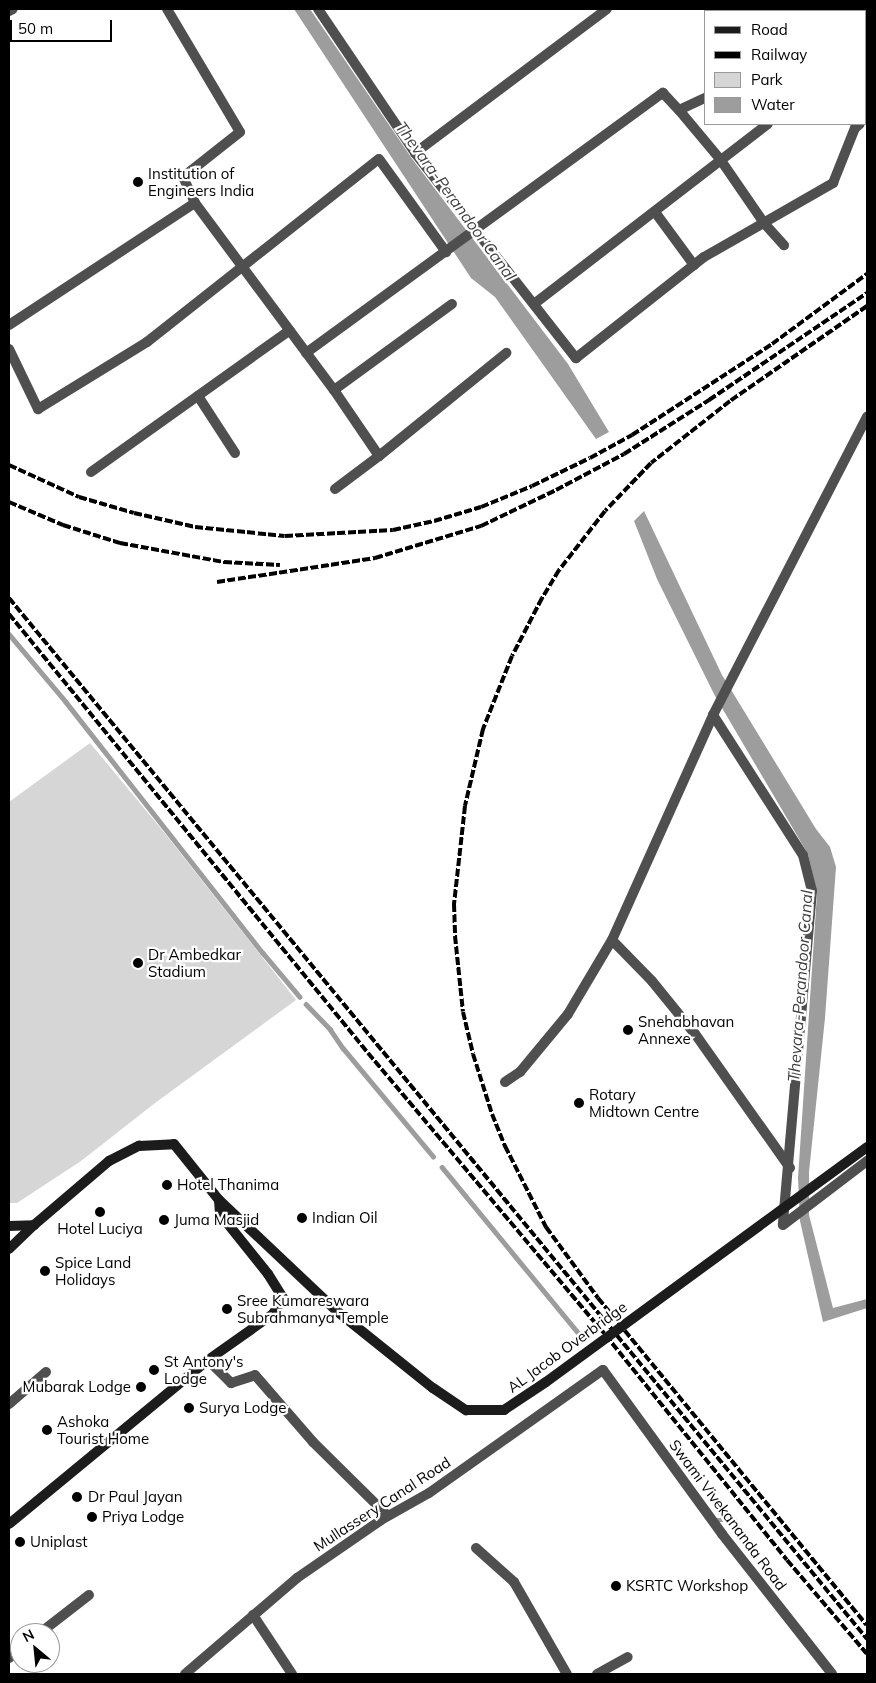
<!DOCTYPE html>
<style>
body{margin:0}
#map{position:relative;width:876px;height:1683px;overflow:hidden;background:#fff;font-family:Mulish,sans-serif}
div>[style]{position:absolute}
[style*='--x']{left:calc(var(--x)*1px);top:calc(var(--y)*1px);width:calc(var(--w)*1px);rotate:calc(var(--a)*1deg)}
.green>*{inset:0;background:#d6d6d6}
.water>*{inset:0;background:#9d9d9d}
.stream>*{height:4.5px;margin:-2.25px;padding:0 2.25px;transform-origin:2.25px;border-radius:2.25px;background:#9d9d9d}
.street>*{height:10px;margin:-5px;padding:0 5px;transform-origin:5px;border-radius:5px;background:#4f4f4f}
.secondary>*{height:10px;margin:-5px;padding:0 5px;transform-origin:5px;border-radius:5px;background:#1c1c1c}
.rail>*{height:4px;margin-top:-2px;transform-origin:0;background:repeating-linear-gradient(90deg,#000 0 8px,transparent 0 10.5px)}
.secondary-bridge>*{height:10px;margin:-5px;padding:0 5px;transform-origin:5px;border-radius:5px;background:#1c1c1c}
.dots>*{width:14px;height:14px;translate:-50% -50%;box-sizing:border-box;border:2px solid #fff;border-radius:50%}
span{translate:-50% -50%;white-space:nowrap;text-align:center;line-height:1.15;-webkit-text-stroke:4.5px #fff;paint-order:stroke}
.poi-label{font-size:15px;color:#000}
.left{translate:0 -50%;text-align:left}
.right{translate:-100% -50%;text-align:right}
.street-label{font-size:15px;color:#000}
.water-label{font-size:16px;color:#3e3e3e;font-style:italic}
.frame{position:absolute;inset:0;border:10px solid #000;pointer-events:none}
.legend{position:absolute;left:704px;top:10px;width:162px;height:115px;box-sizing:border-box;background:#fff;border:1px solid #999;margin:0;padding:6px 9px;list-style:none;font-size:15px;color:#000}
.legend li{display:flex;align-items:center;gap:10px;height:25px}
.legend b{width:25px;border:1px solid #999}
.north{position:absolute;left:10px;top:1623px;width:50px;height:50px;box-sizing:border-box;background:#fff;border:1px solid #999;border-radius:50%;rotate:332deg;font-size:14px;font-weight:700;line-height:20px;text-align:center;color:#000}
.north::after{content:'';display:block;margin:auto;width:18px;height:22px;background:#000;clip-path:polygon(50% 0,100% 100%,50% 72%,0 100%)}
.scale{position:absolute;left:10px;top:20px;width:102px;height:22px;box-sizing:border-box;border:2px solid #000;border-top:0;padding-left:6px;font-size:15px;line-height:18px;white-space:nowrap;color:#000;-webkit-text-stroke:4px #fff;paint-order:stroke}
</style>
<div id="map">
<div class="green">
<i style="clip-path:polygon(90px 743px,163px 831px,296px 1000px,155px 1103px,81px 1161px,17px 1203px,9px 1203px,9px 802px)"></i>
</div>
<div class="water">
<i style="clip-path:polygon(294px 9px,310px 9px,413px 160px,568px 364px,609px 432px,596px 439px,495px 297px,471px 278px)"></i>
<i style="clip-path:polygon(644px 511px,722px 675px,816px 829px,830px 847px,836px 867px,825px 1018px,809px 1172px,809px 1215px,833px 1308px,867px 1299px,867px 1308px,823px 1322px,800px 1221px,798px 1178px,817px 894px,808px 854px,715px 696px,657px 579px,634px 521px)"></i>
</div>
<div class="stream">
<i style="--x:9;--y:634;--w:89;--a:50"></i>
<i style="--x:66;--y:702;--w:319;--a:51.9"></i>
<i style="--x:263;--y:953;--w:57;--a:49.9"></i>
<i style="--x:306;--y:1004;--w:35;--a:46"></i>
<i style="--x:330;--y:1029;--w:23;--a:56"></i>
<i style="--x:343;--y:1048;--w:141;--a:50.2"></i>
<i style="--x:442;--y:1167;--w:216;--a:50.6"></i>
<i style="--x:717;--y:1520;--w:18;--a:0"></i>
</div>
<div class="street">
<i style="--x:167;--y:9;--w:143;--a:59.3"></i>
<i style="--x:240;--y:132;--w:73;--a:141.7"></i>
<i style="--x:183;--y:177;--w:29;--a:65"></i>
<i style="--x:195;--y:203;--w:233;--a:53.4"></i>
<i style="--x:334;--y:390;--w:80;--a:55.7"></i>
<i style="--x:318;--y:9;--w:174;--a:56"></i>
<i style="--x:415;--y:153;--w:261;--a:51.9"></i>
<i style="--x:576;--y:358;--w:163;--a:-38.3"></i>
<i style="--x:704;--y:257;--w:149;--a:-29.8"></i>
<i style="--x:833;--y:183;--w:59;--a:-68.2"></i>
<i style="--x:855;--y:128;--w:6;--a:-39"></i>
<i style="--x:799;--y:9;--w:3;--a:45"></i>
<i style="--x:9;--y:11;--w:4;--a:-27"></i>
<i style="--x:771;--y:11;--w:3;--a:-45"></i>
<i style="--x:679;--y:110;--w:64;--a:50.1"></i>
<i style="--x:720;--y:159;--w:78;--a:55.5"></i>
<i style="--x:764;--y:223;--w:30;--a:48"></i>
<i style="--x:865;--y:119;--w:4;--a:-56"></i>
<i style="--x:415;--y:153;--w:240;--a:-36.9"></i>
<i style="--x:655;--y:212;--w:66;--a:53.7"></i>
<i style="--x:534;--y:304;--w:295;--a:-37.6"></i>
<i style="--x:9;--y:325;--w:222;--a:-33.3"></i>
<i style="--x:9;--y:349;--w:67;--a:64.2"></i>
<i style="--x:38;--y:409;--w:128;--a:-31.6"></i>
<i style="--x:147;--y:342;--w:295;--a:-38.3"></i>
<i style="--x:379;--y:159;--w:115;--a:54.2"></i>
<i style="--x:306;--y:353;--w:442;--a:-36.1"></i>
<i style="--x:663;--y:93;--w:23;--a:47"></i>
<i style="--x:679;--y:110;--w:29;--a:-25"></i>
<i style="--x:334;--y:390;--w:146;--a:-36.1"></i>
<i style="--x:198;--y:396;--w:68;--a:57"></i>
<i style="--x:91;--y:472;--w:244;--a:-35.5"></i>
<i style="--x:335;--y:489;--w:55;--a:-36.9"></i>
<i style="--x:379;--y:456;--w:164;--a:-39"></i>
<i style="--x:713;--y:715;--w:166;--a:57.3"></i>
<i style="--x:803;--y:855;--w:37;--a:76"></i>
<i style="--x:812;--y:891;--w:335;--a:95"></i>
<i style="--x:783;--y:1225;--w:106;--a:-37.3"></i>
<i style="--x:505;--y:1082;--w:18;--a:-34"></i>
<i style="--x:520;--y:1072;--w:75;--a:-50.4"></i>
<i style="--x:568;--y:1014;--w:86;--a:-59.3"></i>
<i style="--x:790;--y:1168;--w:164;--a:-125.3"></i>
<i style="--x:695;--y:1034;--w:68;--a:-129.1"></i>
<i style="--x:652;--y:981;--w:57;--a:-134.3"></i>
<i style="--x:612;--y:940;--w:247;--a:-65.8"></i>
<i style="--x:713;--y:715;--w:336;--a:-62.7"></i>
<i style="--x:208;--y:1360;--w:33;--a:45"></i>
<i style="--x:231;--y:1383;--w:25;--a:-18"></i>
<i style="--x:255;--y:1375;--w:89;--a:49.1"></i>
<i style="--x:313;--y:1442;--w:105;--a:44.6"></i>
<i style="--x:9;--y:1404;--w:49;--a:-40.9"></i>
<i style="--x:476;--y:1548;--w:51;--a:41.8"></i>
<i style="--x:514;--y:1582;--w:106;--a:60.1"></i>
<i style="--x:253;--y:1615;--w:71;--a:56.5"></i>
<i style="--x:40;--y:1633;--w:62;--a:-37.8"></i>
<i style="--x:9;--y:1658;--w:14;--a:-39"></i>
<i style="--x:185;--y:1674;--w:148;--a:-40.6"></i>
<i style="--x:297;--y:1578;--w:102;--a:-34.6"></i>
<i style="--x:381;--y:1520;--w:55;--a:-29.4"></i>
<i style="--x:429;--y:1493;--w:213;--a:-35.3"></i>
<i style="--x:603;--y:1370;--w:203;--a:54"></i>
<i style="--x:722;--y:1534;--w:178;--a:51.8"></i>
<i style="--x:597;--y:1674;--w:35;--a:-29"></i>
</div>
<div class="secondary">
<i style="--x:9;--y:1226;--w:25;--a:-2"></i>
<i style="--x:34;--y:1225;--w:99;--a:-40.5"></i>
<i style="--x:109;--y:1161;--w:34;--a:-27"></i>
<i style="--x:139;--y:1146;--w:35;--a:-3"></i>
<i style="--x:174;--y:1144;--w:72;--a:51.2"></i>
<i style="--x:219;--y:1200;--w:163;--a:43.3"></i>
<i style="--x:338;--y:1312;--w:122;--a:38.7"></i>
<i style="--x:433;--y:1388;--w:40;--a:34"></i>
<i style="--x:466;--y:1410;--w:38;--a:0"></i>
<i style="--x:504;--y:1410;--w:50;--a:-33.7"></i>
<i style="--x:9;--y:1249;--w:35;--a:-44"></i>
<i style="--x:9;--y:1524;--w:258;--a:-39.5"></i>
<i style="--x:208;--y:1360;--w:80;--a:-35.3"></i>
<i style="--x:273;--y:1314;--w:19;--a:-58"></i>
<i style="--x:283;--y:1298;--w:28;--a:-122"></i>
<i style="--x:268;--y:1274;--w:77;--a:-128.7"></i>
<i style="--x:220;--y:1214;--w:14;--a:-94"></i>
</div>
<div class="rail">
<i style="--x:867;--y:306;--w:167;--a:145.3"></i>
<i style="--x:730;--y:401;--w:100;--a:141.9"></i>
<i style="--x:651;--y:463;--w:66;--a:133.8"></i>
<i style="--x:605;--y:511;--w:75;--a:127.9"></i>
<i style="--x:559;--y:570;--w:33;--a:121"></i>
<i style="--x:542;--y:598;--w:65;--a:117.3"></i>
<i style="--x:512;--y:656;--w:79;--a:111.7"></i>
<i style="--x:483;--y:729;--w:79;--a:103.2"></i>
<i style="--x:465;--y:806;--w:99;--a:96.4"></i>
<i style="--x:454;--y:904;--w:32;--a:88"></i>
<i style="--x:455;--y:936;--w:76;--a:84"></i>
<i style="--x:463;--y:1012;--w:43;--a:76.6"></i>
<i style="--x:473;--y:1054;--w:63;--a:72.4"></i>
<i style="--x:492;--y:1114;--w:35;--a:68"></i>
<i style="--x:505;--y:1146;--w:91;--a:63.2"></i>
<i style="--x:546;--y:1227;--w:88;--a:53.8"></i>
<i style="--x:598;--y:1298;--w:423;--a:50.6"></i>
<i style="--x:9;--y:465;--w:77;--a:24.6"></i>
<i style="--x:79;--y:497;--w:57;--a:16.2"></i>
<i style="--x:134;--y:513;--w:63;--a:12.9"></i>
<i style="--x:195;--y:527;--w:90;--a:5.7"></i>
<i style="--x:285;--y:536;--w:108;--a:-3.2"></i>
<i style="--x:393;--y:530;--w:42;--a:-12.4"></i>
<i style="--x:434;--y:521;--w:49;--a:-16.6"></i>
<i style="--x:481;--y:507;--w:55;--a:-22.4"></i>
<i style="--x:532;--y:486;--w:64;--a:-25.8"></i>
<i style="--x:590;--y:458;--w:48;--a:-28.7"></i>
<i style="--x:632;--y:435;--w:167;--a:-33"></i>
<i style="--x:772;--y:344;--w:118;--a:-36.4"></i>
<i style="--x:9;--y:502;--w:59;--a:23.1"></i>
<i style="--x:63;--y:525;--w:60;--a:17.5"></i>
<i style="--x:120;--y:543;--w:106;--a:10.4"></i>
<i style="--x:224;--y:562;--w:56;--a:3.1"></i>
<i style="--x:217;--y:582;--w:160;--a:-8.6"></i>
<i style="--x:375;--y:558;--w:111;--a:-16.8"></i>
<i style="--x:481;--y:526;--w:83;--a:-25.6"></i>
<i style="--x:556;--y:490;--w:77;--a:-27.9"></i>
<i style="--x:624;--y:454;--w:101;--a:-32.4"></i>
<i style="--x:709;--y:400;--w:191;--a:-34.1"></i>
<i style="--x:9;--y:598;--w:1349;--a:50.5"></i>
<i style="--x:9;--y:614;--w:567;--a:50.72"></i>
<i style="--x:368;--y:1053;--w:358;--a:49.9"></i>
<i style="--x:599;--y:1327;--w:299;--a:51.1"></i>
<i style="--x:787;--y:1560;--w:123;--a:49.6"></i>
</div>
<div class="secondary-bridge">
<i style="--x:546;--y:1382;--w:398;--a:-36.2"></i>
</div>
<div class="dots">
<i style="left:138px;top:182px;background:#000"></i>
<i style="left:138px;top:963px;background:#000"></i>
<i style="left:628px;top:1030px;background:#000"></i>
<i style="left:579px;top:1103px;background:#000"></i>
<i style="left:167px;top:1185px;background:#000"></i>
<i style="left:100px;top:1212px;background:#000"></i>
<i style="left:302px;top:1218px;background:#000"></i>
<i style="left:164px;top:1220px;background:#000"></i>
<i style="left:45px;top:1271px;background:#000"></i>
<i style="left:227px;top:1309px;background:#000"></i>
<i style="left:154px;top:1370px;background:#000"></i>
<i style="left:141px;top:1387px;background:#000"></i>
<i style="left:189px;top:1408px;background:#000"></i>
<i style="left:47px;top:1430px;background:#000"></i>
<i style="left:77px;top:1497px;background:#000"></i>
<i style="left:92px;top:1517px;background:#000"></i>
<i style="left:20px;top:1542px;background:#000"></i>
<i style="left:616px;top:1586px;background:#000"></i>
</div>
<div class="poi-label">
<span class="left" style="left:148px;top:182px">Institution of<br>Engineers India</span>
<span class="left" style="left:148px;top:963px">Dr Ambedkar<br>Stadium</span>
<span class="left" style="left:638px;top:1030px">Snehabhavan<br>Annexe</span>
<span class="left" style="left:589px;top:1103px">Rotary<br>Midtown Centre</span>
<span class="left" style="left:177px;top:1185px">Hotel Thanima</span>
<span class="left" style="left:312px;top:1218px">Indian Oil</span>
<span class="left" style="left:174px;top:1220px">Juma Masjid</span>
<span style="left:100px;top:1229px">Hotel Luciya</span>
<span class="left" style="left:55px;top:1271px">Spice Land<br>Holidays</span>
<span class="left" style="left:237px;top:1309px">Sree Kumareswara<br>Subrahmanya Temple</span>
<span class="left" style="left:164px;top:1370px">St Antony's<br>Lodge</span>
<span class="right" style="left:131px;top:1387px">Mubarak Lodge</span>
<span class="left" style="left:199px;top:1408px">Surya Lodge</span>
<span class="left" style="left:57px;top:1430px">Ashoka<br>Tourist Home</span>
<span class="left" style="left:88px;top:1497px">Dr Paul Jayan</span>
<span class="left" style="left:102px;top:1517px">Priya Lodge</span>
<span class="left" style="left:30px;top:1542px">Uniplast</span>
<span class="left" style="left:626px;top:1586px">KSRTC Workshop</span>
</div>
<div class="street-label">
<span style="left:567px;top:1347px;rotate:-36deg">AL Jacob Overbridge</span>
<span style="left:382px;top:1504px;rotate:-33deg">Mullassery Canal Road</span>
<span style="left:728px;top:1515px;rotate:53deg">Swami Vivekananda Road</span>
</div>
<div class="water-label">
<span style="left:456px;top:201px;rotate:54deg">Thevara-Perandoor Canal</span>
<span style="left:800px;top:986px;rotate:-86deg">Thevara-Perandoor Canal</span>
</div>
<div class="frame"></div>
<ul class="legend">
<li><b style="height:6px;background:#1c1c1c"></b>Road</li>
<li><b style="height:6px;background:#000"></b>Railway</li>
<li><b style="height:14px;background:#d6d6d6"></b>Park</li>
<li><b style="height:14px;background:#9d9d9d"></b>Water</li>
</ul>
<div class="north">N</div>
<div class="scale">50 m</div>
</div>
